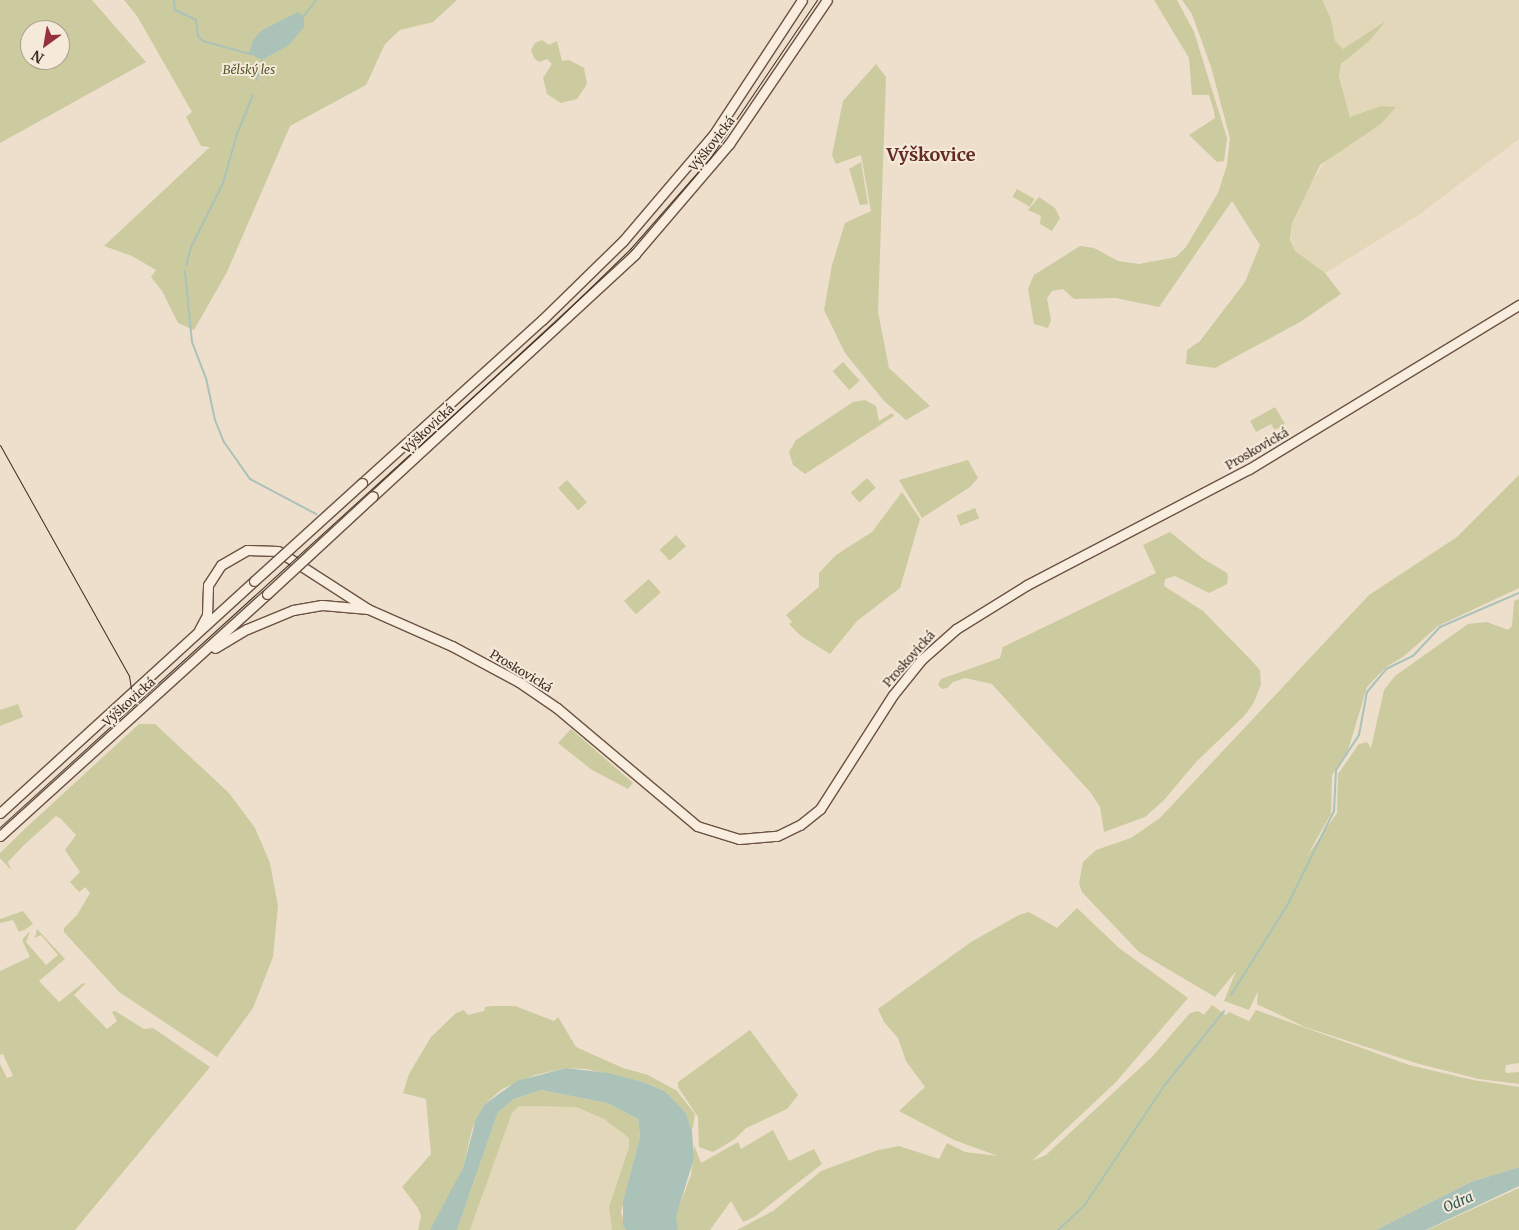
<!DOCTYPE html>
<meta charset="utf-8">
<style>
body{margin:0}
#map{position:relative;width:1519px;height:1230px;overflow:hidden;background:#eddfcb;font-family:Merriweather,serif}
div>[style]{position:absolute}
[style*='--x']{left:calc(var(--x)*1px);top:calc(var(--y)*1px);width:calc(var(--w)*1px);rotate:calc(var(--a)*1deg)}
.farmland>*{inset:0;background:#e2d7b8}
.green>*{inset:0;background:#cbcb9f;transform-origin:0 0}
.water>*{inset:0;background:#abc2b9}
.stream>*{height:2px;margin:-1px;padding:0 1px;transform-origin:1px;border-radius:1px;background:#abc2b9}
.roads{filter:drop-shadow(1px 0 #6b5242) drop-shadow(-1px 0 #6b5242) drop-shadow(0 1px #6b5242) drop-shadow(0 -1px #6b5242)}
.secondary>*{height:9px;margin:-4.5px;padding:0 4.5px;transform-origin:4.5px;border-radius:4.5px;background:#f8edde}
.tram>*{height:1px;margin:-0.5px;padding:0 0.5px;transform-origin:0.5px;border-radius:0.5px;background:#3b2b22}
.bridges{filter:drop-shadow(1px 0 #6b5242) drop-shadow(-1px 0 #6b5242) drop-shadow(0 1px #6b5242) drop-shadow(0 -1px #6b5242)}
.secondary-bridge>*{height:9px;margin:-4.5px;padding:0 4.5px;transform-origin:4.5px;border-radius:4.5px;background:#f8edde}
span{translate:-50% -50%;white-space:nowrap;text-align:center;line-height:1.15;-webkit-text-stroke:4px #f5eada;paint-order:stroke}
.park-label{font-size:12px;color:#50562a;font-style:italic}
.street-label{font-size:12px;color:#3b2b22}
.water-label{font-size:14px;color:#325953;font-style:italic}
.district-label{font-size:18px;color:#652a24;font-weight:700}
.north{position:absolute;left:20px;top:20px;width:50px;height:50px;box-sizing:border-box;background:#f5eada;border:1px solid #ab9e90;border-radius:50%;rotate:212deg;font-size:14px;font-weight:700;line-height:20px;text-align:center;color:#3b2b22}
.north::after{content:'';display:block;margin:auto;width:18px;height:22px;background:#95323e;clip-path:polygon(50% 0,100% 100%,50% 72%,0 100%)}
</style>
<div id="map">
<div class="farmland">
<i style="clip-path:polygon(1322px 0,1519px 0,1519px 139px,1417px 216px,1325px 273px,1298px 255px,1291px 245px,1292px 223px,1304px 194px,1328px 157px,1381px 124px,1396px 107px,1381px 106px,1350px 117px,1338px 68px,1386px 21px,1347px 48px,1341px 49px,1335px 41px,1331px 19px)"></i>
<i style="clip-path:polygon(518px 1106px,575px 1107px,604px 1119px,629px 1138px,629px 1147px,609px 1207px,612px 1230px,470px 1230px,512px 1113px)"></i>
</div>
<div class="green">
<i style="clip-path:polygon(evenodd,0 0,92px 0,146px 62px,0 143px,0 0,30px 30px,60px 30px,60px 60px,30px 60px,30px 30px)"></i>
<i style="clip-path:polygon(124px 0,457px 0,433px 22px,400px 30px,385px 44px,366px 85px,290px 126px,227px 272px,194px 330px,178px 323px,162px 291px,151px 277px,156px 270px,132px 256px,104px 246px,210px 147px,201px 146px,186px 117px,192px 112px,137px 16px)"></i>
<i style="clip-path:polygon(1154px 0,1177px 0,1194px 32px,1227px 138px,1224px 161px,1217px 162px,1189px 135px,1215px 118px,1214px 111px,1209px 95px,1192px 95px,1189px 58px)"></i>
<i style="clip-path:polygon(1182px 0,1322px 0,1331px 19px,1335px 41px,1343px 49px,1386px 21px,1369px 41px,1341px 64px,1339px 76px,1350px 117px,1381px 106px,1396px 107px,1381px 124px,1320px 165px,1292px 223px,1290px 240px,1295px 251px,1325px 273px,1341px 294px,1300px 322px,1215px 368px,1186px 364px,1187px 350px,1200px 341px,1245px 282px,1260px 245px,1232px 201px,1159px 307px,1116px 298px,1074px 299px,1063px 289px,1052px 291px,1047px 298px,1051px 320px,1048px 328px,1034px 324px,1028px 289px,1034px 275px,1080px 246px,1094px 248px,1118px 261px,1139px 264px,1176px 257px,1186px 247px,1218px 193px,1227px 165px,1230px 138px,1211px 67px,1192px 14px)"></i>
<i style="clip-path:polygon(542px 40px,549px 45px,557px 41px,562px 61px,569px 60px,584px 68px,587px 84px,577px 99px,561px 103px,547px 94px,543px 78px,552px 64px,547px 59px,539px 62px,534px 58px,531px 50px,535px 43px)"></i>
<i style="clip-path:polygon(876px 64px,886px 77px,878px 312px,889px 368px,930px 406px,906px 420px,884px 401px,845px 353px,824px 310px,832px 265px,845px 223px,871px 211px,861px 155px,836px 164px,832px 155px,843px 101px)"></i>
<i style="clip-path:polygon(861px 162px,868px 204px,860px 205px,849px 169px)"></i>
<i style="left:1017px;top:189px;width:20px;height:9px;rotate:30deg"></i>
<i style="clip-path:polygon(1039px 197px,1055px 208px,1060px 218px,1052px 231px,1040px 224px,1041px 216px,1028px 210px)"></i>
<i style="left:843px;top:362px;width:25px;height:14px;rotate:48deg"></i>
<i style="clip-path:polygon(865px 400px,876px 406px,879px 421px,892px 413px,894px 416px,805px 474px,793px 465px,789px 452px,796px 440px,853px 402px)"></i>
<i style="clip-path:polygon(1275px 407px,1285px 424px,1275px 430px,1271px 424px,1256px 432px,1250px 421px)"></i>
<i style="clip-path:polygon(968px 460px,978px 478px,970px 487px,922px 518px,899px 480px)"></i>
<i style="clip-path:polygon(1519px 475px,1519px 588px,1438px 626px,1403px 657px,1386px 667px,1367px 687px,1348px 750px,1332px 775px,1331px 814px,1307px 856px,1337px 813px,1338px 774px,1359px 744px,1367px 742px,1371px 748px,1384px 690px,1395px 676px,1468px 624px,1487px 622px,1508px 630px,1512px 626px,1514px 601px,1519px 599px,1519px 1063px,1506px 1065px,1505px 1070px,1506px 1073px,1519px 1072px,1519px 1084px,1479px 1079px,1419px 1064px,1305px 1027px,1257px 1004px,1258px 991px,1249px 1010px,1224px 1001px,1236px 971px,1215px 997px,1139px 952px,1082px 892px,1079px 883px,1083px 862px,1096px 850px,1131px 838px,1160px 818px,1369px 595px,1457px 537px)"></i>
<i style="left:867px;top:478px;width:13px;height:22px;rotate:48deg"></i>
<i style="left:567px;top:480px;width:30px;height:12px;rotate:48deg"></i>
<i style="clip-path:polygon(902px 492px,920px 519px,900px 588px,857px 621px,830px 654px,801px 636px,789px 624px,792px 622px,786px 615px,819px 587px,819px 573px,836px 555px,872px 532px)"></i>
<i style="left:975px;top:508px;width:11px;height:20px;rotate:68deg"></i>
<i style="clip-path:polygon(1170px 532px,1202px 558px,1227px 573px,1228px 578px,1227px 584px,1209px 593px,1175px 576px,1165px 579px,1164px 586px,1203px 611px,1250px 659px,1260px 670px,1261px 685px,1253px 704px,1244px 716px,1196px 762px,1164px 800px,1145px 817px,1104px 832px,1100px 807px,1091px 793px,992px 684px,965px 678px,953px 682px,947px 688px,942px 689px,938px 685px,941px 679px,1000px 658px,1003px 647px,1156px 573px,1143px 545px)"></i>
<i style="left:676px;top:535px;width:15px;height:22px;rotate:48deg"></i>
<i style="left:649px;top:579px;width:18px;height:33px;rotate:49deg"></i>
<i style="clip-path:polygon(18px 704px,23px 717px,0 726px,0 710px)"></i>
<i style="clip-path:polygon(139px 724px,155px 724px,229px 793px,255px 828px,270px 863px,278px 906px,273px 957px,253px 1008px,217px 1057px,119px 992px,64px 932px,64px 928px,77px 915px,90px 893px,85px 887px,79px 892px,70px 882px,80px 872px,65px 850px,76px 835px,61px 819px,56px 816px,23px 846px,8px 862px,11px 870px,0 858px,0 853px,29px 825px)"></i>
<i style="clip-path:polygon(571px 729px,633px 783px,628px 789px,592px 770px,558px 743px)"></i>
<i style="clip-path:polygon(1077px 908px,1119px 948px,1188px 998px,1116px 1082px,1032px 1161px,1046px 1155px,1152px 1057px,1190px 1013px,1198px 1011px,1204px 1015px,1212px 1005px,1226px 1015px,1229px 1012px,1249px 1021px,1256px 1010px,1409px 1065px,1473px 1080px,1519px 1087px,1519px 1167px,1471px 1182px,1376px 1230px,737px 1230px,773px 1211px,821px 1171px,878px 1150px,899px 1146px,939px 1159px,947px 1143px,965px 1152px,998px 1156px,954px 1140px,899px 1111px,925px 1087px,906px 1061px,898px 1038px,884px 1022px,878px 1009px,971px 942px,1019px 915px,1029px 912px,1057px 928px)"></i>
<i style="clip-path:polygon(23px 911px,33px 924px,24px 930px,19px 932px,13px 920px,0 923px,0 919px)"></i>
<i style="clip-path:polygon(37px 929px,65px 959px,39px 981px,59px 1002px,83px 983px,85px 984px,74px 995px,107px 1029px,117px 1021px,112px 1012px,115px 1011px,144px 1029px,153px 1028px,210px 1067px,75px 1230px,0 1230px,0 1064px,7px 1078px,13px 1076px,3px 1054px,0 1055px,0 971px,30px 957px,22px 940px,30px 931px,26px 942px,46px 965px,58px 955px,41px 935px,35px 938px)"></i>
<i style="clip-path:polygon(491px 1006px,515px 1006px,554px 1021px,558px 1017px,576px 1047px,623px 1068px,648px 1075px,677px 1091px,695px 1114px,692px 1132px,686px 1113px,666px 1092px,646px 1083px,586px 1069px,566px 1068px,535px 1075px,502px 1089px,485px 1104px,472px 1129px,463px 1168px,446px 1204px,430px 1230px,418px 1230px,421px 1216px,418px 1208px,402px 1187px,431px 1154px,426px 1099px,403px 1093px,409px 1074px,431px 1037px,456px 1013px,464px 1010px,468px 1015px,484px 1011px,485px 1007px)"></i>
<i style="clip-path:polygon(750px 1030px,798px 1095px,787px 1109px,746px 1128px,735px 1139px,713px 1152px,699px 1147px,698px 1117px,678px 1087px,678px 1082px)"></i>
<i style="clip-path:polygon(541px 1090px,607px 1103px,638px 1119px,640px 1137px,621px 1212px,626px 1230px,612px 1230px,609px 1207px,629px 1147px,629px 1138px,604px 1119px,576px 1107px,519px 1106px,512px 1113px,470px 1230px,457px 1230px,498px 1112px,514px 1099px)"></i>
<i style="clip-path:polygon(773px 1130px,789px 1161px,814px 1149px,822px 1164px,754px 1217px,743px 1222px,731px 1201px,710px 1230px,678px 1230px,675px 1217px,691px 1175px,694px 1145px,701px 1163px,738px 1142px,741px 1149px)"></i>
<i style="clip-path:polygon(1519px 1188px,1519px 1230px,1427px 1230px)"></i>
</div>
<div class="water">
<i style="clip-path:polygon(298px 12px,304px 16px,304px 27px,289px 45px,262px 60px,249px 53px,253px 40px,261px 31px)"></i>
<i style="clip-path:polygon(566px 1068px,608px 1073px,646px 1083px,666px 1092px,686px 1113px,692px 1132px,694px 1158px,676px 1217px,678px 1230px,626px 1230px,623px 1225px,623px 1202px,640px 1137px,638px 1119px,607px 1103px,541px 1090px,514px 1099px,498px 1112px,457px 1230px,430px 1230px,463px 1168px,476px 1119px,485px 1104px,517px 1081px)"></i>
<i style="clip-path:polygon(1519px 1167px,1519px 1186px,1426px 1230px,1376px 1230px,1471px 1182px)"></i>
</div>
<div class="stream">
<i style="--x:174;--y:0;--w:10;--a:84"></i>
<i style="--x:175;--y:10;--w:23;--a:25"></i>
<i style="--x:196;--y:20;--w:16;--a:83"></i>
<i style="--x:198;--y:36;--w:7;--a:45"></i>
<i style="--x:203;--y:41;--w:49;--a:15.5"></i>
<i style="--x:304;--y:16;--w:20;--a:-53"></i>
<i style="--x:257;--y:80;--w:23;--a:-77"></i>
<i style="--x:186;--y:266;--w:20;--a:-75"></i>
<i style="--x:191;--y:247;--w:72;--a:-63.4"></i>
<i style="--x:223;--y:183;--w:51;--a:-74.1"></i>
<i style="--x:237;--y:134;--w:42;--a:-67.7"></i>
<i style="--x:185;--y:271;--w:71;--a:84.4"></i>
<i style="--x:192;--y:342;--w:39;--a:69"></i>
<i style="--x:206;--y:378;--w:43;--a:77.9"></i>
<i style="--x:215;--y:420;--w:24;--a:68"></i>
<i style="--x:224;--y:442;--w:45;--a:54.9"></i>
<i style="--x:250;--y:479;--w:75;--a:27.9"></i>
<i style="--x:1231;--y:995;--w:107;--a:-57.9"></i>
<i style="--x:1288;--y:904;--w:104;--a:-63.7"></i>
<i style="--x:1334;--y:811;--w:41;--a:-87.2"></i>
<i style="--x:1336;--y:770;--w:42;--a:-56.7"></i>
<i style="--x:1359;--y:735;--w:44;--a:-79.5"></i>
<i style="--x:1367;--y:692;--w:30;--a:-50"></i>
<i style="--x:1386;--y:669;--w:30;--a:-26"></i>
<i style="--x:1413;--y:656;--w:40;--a:-47"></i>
<i style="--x:1440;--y:627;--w:86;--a:-23.3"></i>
<i style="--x:1058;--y:1230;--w:35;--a:-43"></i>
<i style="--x:1084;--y:1206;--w:144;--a:-56.3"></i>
<i style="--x:1164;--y:1086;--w:96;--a:-51.3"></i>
</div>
<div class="roads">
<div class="secondary">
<i style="--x:362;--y:483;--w:243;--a:-42.2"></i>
<i style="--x:542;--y:320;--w:113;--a:-44.3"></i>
<i style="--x:623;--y:241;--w:140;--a:-49.6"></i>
<i style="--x:714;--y:134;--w:160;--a:-56.7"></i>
<i style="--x:373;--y:496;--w:357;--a:-42.7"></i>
<i style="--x:635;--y:254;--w:145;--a:-49.5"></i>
<i style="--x:729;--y:144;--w:174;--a:-55.8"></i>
<i style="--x:199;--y:630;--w:17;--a:-62"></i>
<i style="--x:207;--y:615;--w:30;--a:-88"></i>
<i style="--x:208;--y:585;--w:24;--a:-57"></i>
<i style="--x:221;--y:565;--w:30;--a:-30"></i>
<i style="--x:247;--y:550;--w:31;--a:2"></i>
<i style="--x:278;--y:551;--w:107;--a:32.8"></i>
<i style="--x:368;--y:609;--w:92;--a:23.8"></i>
<i style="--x:452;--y:646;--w:76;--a:28.2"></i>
<i style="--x:519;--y:682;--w:46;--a:34.4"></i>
<i style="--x:557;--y:708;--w:183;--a:40.1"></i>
<i style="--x:697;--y:826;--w:44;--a:17.2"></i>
<i style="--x:739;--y:839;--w:38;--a:-5"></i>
<i style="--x:777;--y:836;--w:25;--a:-26"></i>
<i style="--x:800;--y:825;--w:26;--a:-39"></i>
<i style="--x:820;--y:809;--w:135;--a:-57.4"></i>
<i style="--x:893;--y:695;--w:45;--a:-51.3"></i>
<i style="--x:921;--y:660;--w:47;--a:-41.5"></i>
<i style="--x:956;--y:629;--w:84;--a:-31.8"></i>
<i style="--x:1027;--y:585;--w:250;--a:-27.6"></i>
<i style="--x:1249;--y:469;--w:316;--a:-31.3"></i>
<i style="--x:215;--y:648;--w:37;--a:-31"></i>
<i style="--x:247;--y:629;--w:50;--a:-22.4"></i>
<i style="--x:293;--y:610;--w:29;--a:-10"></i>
<i style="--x:322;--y:605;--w:46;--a:5"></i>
<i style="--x:0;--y:813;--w:344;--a:-42.4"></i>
<i style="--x:0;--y:836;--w:360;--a:-42.2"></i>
</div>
</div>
<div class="tram">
<i style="--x:0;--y:445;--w:265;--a:60.8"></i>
<i style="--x:129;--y:676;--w:18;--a:81"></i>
<i style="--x:132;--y:694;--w:16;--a:108"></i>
<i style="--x:0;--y:827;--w:750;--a:-42.3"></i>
<i style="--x:555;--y:322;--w:105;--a:-44.2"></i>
<i style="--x:630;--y:249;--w:121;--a:-48.7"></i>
<i style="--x:710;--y:158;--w:191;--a:-55.9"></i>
</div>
<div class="bridges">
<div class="secondary-bridge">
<i style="--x:254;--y:581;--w:146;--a:-42.2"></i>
<i style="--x:267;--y:594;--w:144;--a:-42.8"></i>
</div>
</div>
<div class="park-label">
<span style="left:249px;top:70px">Bělský les</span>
</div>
<div class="street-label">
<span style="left:712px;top:144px;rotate:-52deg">Výškovická</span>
<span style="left:428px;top:429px;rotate:-43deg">Výškovická</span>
<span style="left:1257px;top:449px;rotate:-30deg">Proskovická</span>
<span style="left:909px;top:659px;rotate:-48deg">Proskovická</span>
<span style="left:521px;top:671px;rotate:31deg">Proskovická</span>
<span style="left:129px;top:702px;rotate:-42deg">Výškovická</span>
</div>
<div class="water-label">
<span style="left:1458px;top:1202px;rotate:-24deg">Odra</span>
</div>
<div class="district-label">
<span style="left:931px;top:155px">Výškovice</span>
</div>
<div class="north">N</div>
</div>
